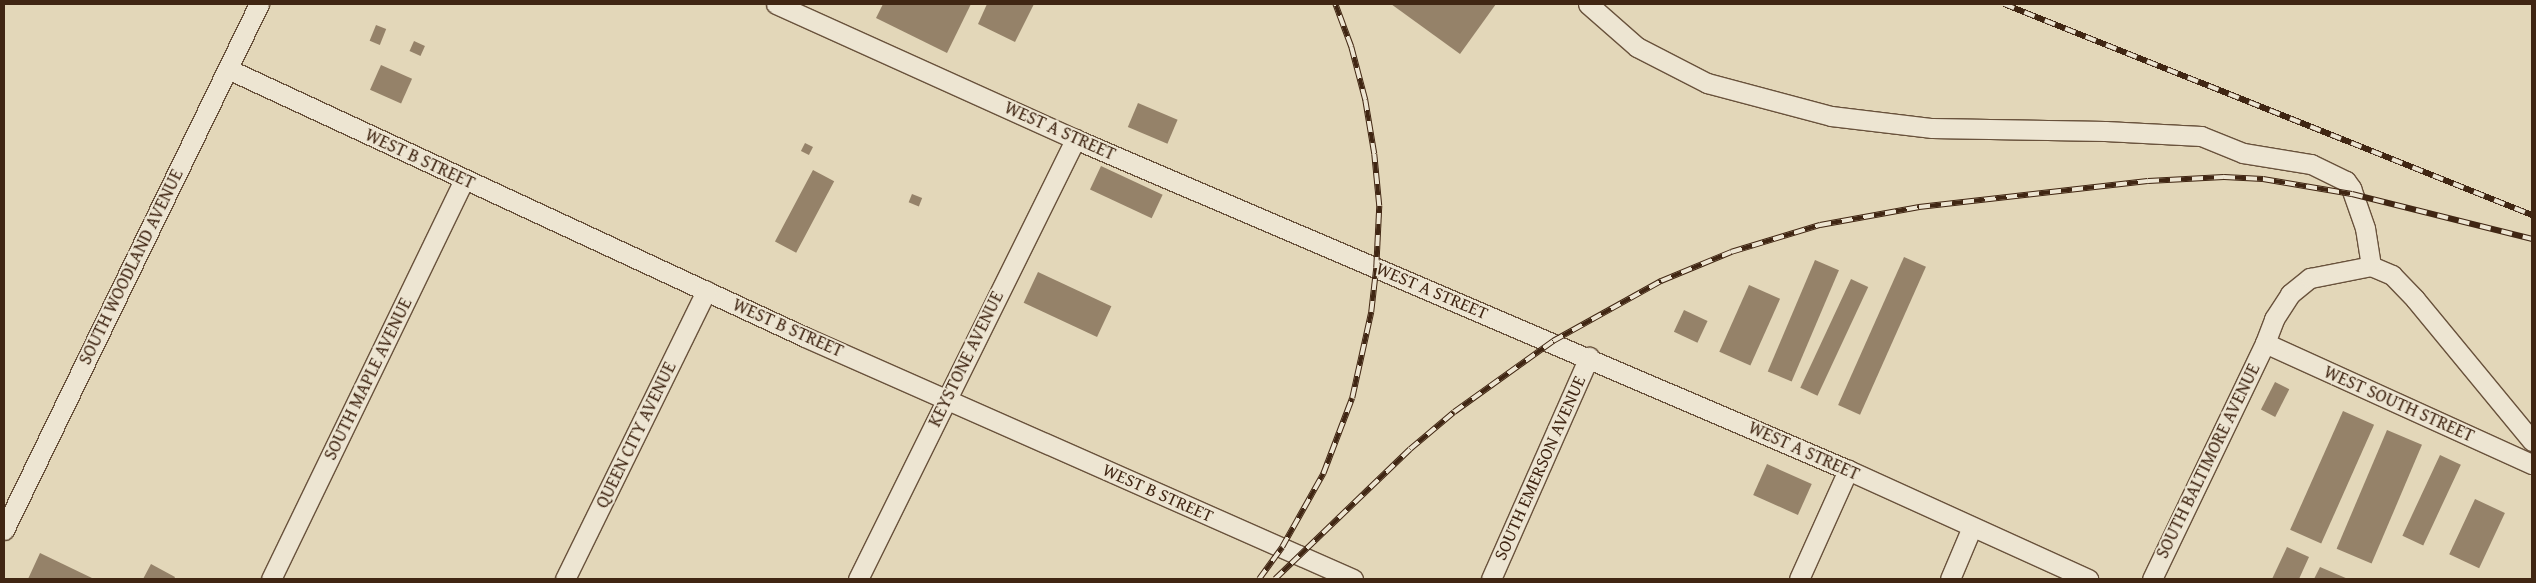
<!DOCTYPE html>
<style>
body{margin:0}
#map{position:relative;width:2536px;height:583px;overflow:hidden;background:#e3d7b9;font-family:"Gentium Book Plus",serif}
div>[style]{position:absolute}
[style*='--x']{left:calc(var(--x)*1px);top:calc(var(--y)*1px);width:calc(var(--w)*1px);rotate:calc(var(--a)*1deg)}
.building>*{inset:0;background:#958269;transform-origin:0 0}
.roads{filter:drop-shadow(1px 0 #69523c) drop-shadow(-1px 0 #69523c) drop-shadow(0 1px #69523c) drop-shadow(0 -1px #69523c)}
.minor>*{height:19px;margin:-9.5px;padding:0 9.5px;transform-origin:9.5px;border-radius:9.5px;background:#ede5d2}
.rail>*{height:5.5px;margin-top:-2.75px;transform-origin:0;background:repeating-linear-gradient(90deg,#ede5d2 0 11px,#402613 0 22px);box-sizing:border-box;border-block:1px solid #402613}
span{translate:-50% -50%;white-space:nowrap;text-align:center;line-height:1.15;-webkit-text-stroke:4px #ede5d2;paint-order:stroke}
.street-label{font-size:18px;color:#402613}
.frame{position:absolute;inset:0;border:5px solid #402613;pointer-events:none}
</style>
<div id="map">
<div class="building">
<i style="clip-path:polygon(883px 4px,971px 4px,947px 53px,876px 18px)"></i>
<i style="clip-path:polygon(987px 4px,1034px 4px,1015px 42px,978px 24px)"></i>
<i style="clip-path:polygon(1391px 4px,1496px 4px,1460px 54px)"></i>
<i style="left:376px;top:25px;width:11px;height:17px;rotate:22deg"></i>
<i style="left:414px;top:41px;width:12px;height:11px;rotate:24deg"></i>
<i style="left:381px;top:65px;width:34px;height:27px;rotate:24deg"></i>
<i style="left:1138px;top:103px;width:43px;height:26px;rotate:23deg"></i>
<i style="left:805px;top:143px;width:9px;height:9px;rotate:27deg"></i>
<i style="left:1101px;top:166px;width:68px;height:26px;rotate:25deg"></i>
<i style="left:813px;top:170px;width:24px;height:81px;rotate:28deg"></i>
<i style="left:912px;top:194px;width:11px;height:9px;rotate:22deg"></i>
<i style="left:1904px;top:257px;width:24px;height:162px;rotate:24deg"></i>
<i style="left:1815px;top:260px;width:26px;height:121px;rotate:23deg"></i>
<i style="left:1038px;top:272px;width:81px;height:34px;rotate:25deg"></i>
<i style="left:1851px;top:279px;width:19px;height:120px;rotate:25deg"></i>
<i style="left:1749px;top:285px;width:34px;height:73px;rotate:24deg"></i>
<i style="left:1684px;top:310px;width:26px;height:24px;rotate:25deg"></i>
<i style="left:2275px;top:382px;width:16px;height:31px;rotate:27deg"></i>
<i style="left:2343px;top:411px;width:34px;height:130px;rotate:24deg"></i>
<i style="left:2387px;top:430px;width:38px;height:129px;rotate:23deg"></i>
<i style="left:2440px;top:455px;width:23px;height:89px;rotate:25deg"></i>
<i style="left:1767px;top:464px;width:49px;height:34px;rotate:24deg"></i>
<i style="left:2475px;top:499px;width:33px;height:61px;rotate:25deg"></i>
<i style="clip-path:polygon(2287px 547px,2309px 557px,2299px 579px,2272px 579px)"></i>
<i style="clip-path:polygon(40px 553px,94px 579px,28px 579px)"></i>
<i style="clip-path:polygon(151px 564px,175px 577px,174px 579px,143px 579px)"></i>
<i style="clip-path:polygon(2320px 567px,2348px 579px,2314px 579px)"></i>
</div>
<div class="roads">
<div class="minor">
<i style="--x:776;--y:4;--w:328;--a:24.3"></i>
<i style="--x:1075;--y:139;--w:841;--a:23.18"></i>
<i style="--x:1848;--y:470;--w:264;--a:24.4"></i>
<i style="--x:1588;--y:4;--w:65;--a:41.3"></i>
<i style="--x:1637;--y:47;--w:79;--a:27.2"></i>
<i style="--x:1707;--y:83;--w:128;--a:14.9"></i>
<i style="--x:1831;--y:116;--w:102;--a:6.8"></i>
<i style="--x:1932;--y:128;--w:173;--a:1"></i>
<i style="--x:2105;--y:131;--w:96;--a:3"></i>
<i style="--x:2201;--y:136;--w:45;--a:22"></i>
<i style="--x:2243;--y:153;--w:69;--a:9.2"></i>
<i style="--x:2311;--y:164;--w:39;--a:26"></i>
<i style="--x:2346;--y:181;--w:9;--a:54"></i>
<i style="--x:2351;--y:188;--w:42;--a:70.7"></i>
<i style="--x:2365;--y:228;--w:38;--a:81"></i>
<i style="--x:2371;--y:266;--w:23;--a:23"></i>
<i style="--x:2392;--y:275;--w:33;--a:46"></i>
<i style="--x:2415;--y:299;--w:184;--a:50.5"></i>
<i style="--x:228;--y:69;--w:636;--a:24.91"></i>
<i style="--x:805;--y:337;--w:599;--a:23.83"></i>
<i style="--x:2265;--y:343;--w:293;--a:24.4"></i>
<i style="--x:4;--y:530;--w:585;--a:-64.14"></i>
<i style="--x:271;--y:579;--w:444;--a:-64.2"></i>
<i style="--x:565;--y:579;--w:321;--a:-63.9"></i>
<i style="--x:858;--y:579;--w:491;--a:-63.7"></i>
<i style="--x:1491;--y:579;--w:243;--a:-66.2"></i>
<i style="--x:1799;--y:579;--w:120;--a:-65.8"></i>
<i style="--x:1950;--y:579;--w:56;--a:-67.1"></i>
<i style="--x:2152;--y:579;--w:262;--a:-64.4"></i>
<i style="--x:2265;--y:343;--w:26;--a:-69"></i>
<i style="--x:2274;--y:319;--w:30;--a:-57"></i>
<i style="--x:2290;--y:294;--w:26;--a:-39"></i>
<i style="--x:2310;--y:278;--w:62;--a:-11.1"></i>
</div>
</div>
<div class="rail">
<i style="--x:2004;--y:4;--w:569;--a:21.78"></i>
<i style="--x:1259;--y:579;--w:39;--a:-54"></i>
<i style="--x:1282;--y:547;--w:84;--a:-60.7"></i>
<i style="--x:1323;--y:474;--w:81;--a:-69.1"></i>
<i style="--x:1352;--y:398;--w:88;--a:-77.5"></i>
<i style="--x:1371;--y:312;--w:44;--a:-83.5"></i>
<i style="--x:1376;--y:268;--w:62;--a:-87.2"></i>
<i style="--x:1379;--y:206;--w:52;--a:-95.5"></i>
<i style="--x:1374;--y:154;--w:55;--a:-99.5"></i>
<i style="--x:1365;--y:100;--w:55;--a:-104.8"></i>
<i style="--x:1351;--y:47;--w:46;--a:-110.4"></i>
<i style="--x:1275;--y:579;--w:187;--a:-43.9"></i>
<i style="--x:1410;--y:449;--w:57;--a:-40.1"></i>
<i style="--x:1454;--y:412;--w:122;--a:-35.6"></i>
<i style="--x:1553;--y:341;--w:124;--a:-29.1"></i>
<i style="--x:1661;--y:281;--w:76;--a:-22.5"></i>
<i style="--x:1731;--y:252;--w:93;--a:-16.9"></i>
<i style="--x:1820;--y:225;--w:101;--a:-10.3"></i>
<i style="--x:1919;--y:207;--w:230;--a:-6.5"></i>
<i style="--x:2148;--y:181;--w:76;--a:-3"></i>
<i style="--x:2224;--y:177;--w:39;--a:3"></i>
<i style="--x:2263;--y:179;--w:90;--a:9.6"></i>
<i style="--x:2352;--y:194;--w:186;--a:14"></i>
</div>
<div class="street-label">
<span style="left:1060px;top:131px;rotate:24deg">WEST A STREET</span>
<span style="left:420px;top:159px;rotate:25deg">WEST B STREET</span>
<span style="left:131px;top:267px;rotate:-64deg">SOUTH WOODLAND AVENUE</span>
<span style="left:1432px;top:291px;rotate:23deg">WEST A STREET</span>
<span style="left:788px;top:328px;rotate:24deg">WEST B STREET</span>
<span style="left:966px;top:359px;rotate:-64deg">KEYSTONE AVENUE</span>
<span style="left:368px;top:379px;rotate:-64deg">SOUTH MAPLE AVENUE</span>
<span style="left:2399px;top:404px;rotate:24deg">WEST SOUTH STREET</span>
<span style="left:636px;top:435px;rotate:-64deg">QUEEN CITY AVENUE</span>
<span style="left:1804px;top:451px;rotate:24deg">WEST A STREET</span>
<span style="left:2208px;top:461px;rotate:-64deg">SOUTH BALTIMORE AVENUE</span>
<span style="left:1540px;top:468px;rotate:-66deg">SOUTH EMERSON AVENUE</span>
<span style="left:1158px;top:493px;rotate:24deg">WEST B STREET</span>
</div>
<div class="frame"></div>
</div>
